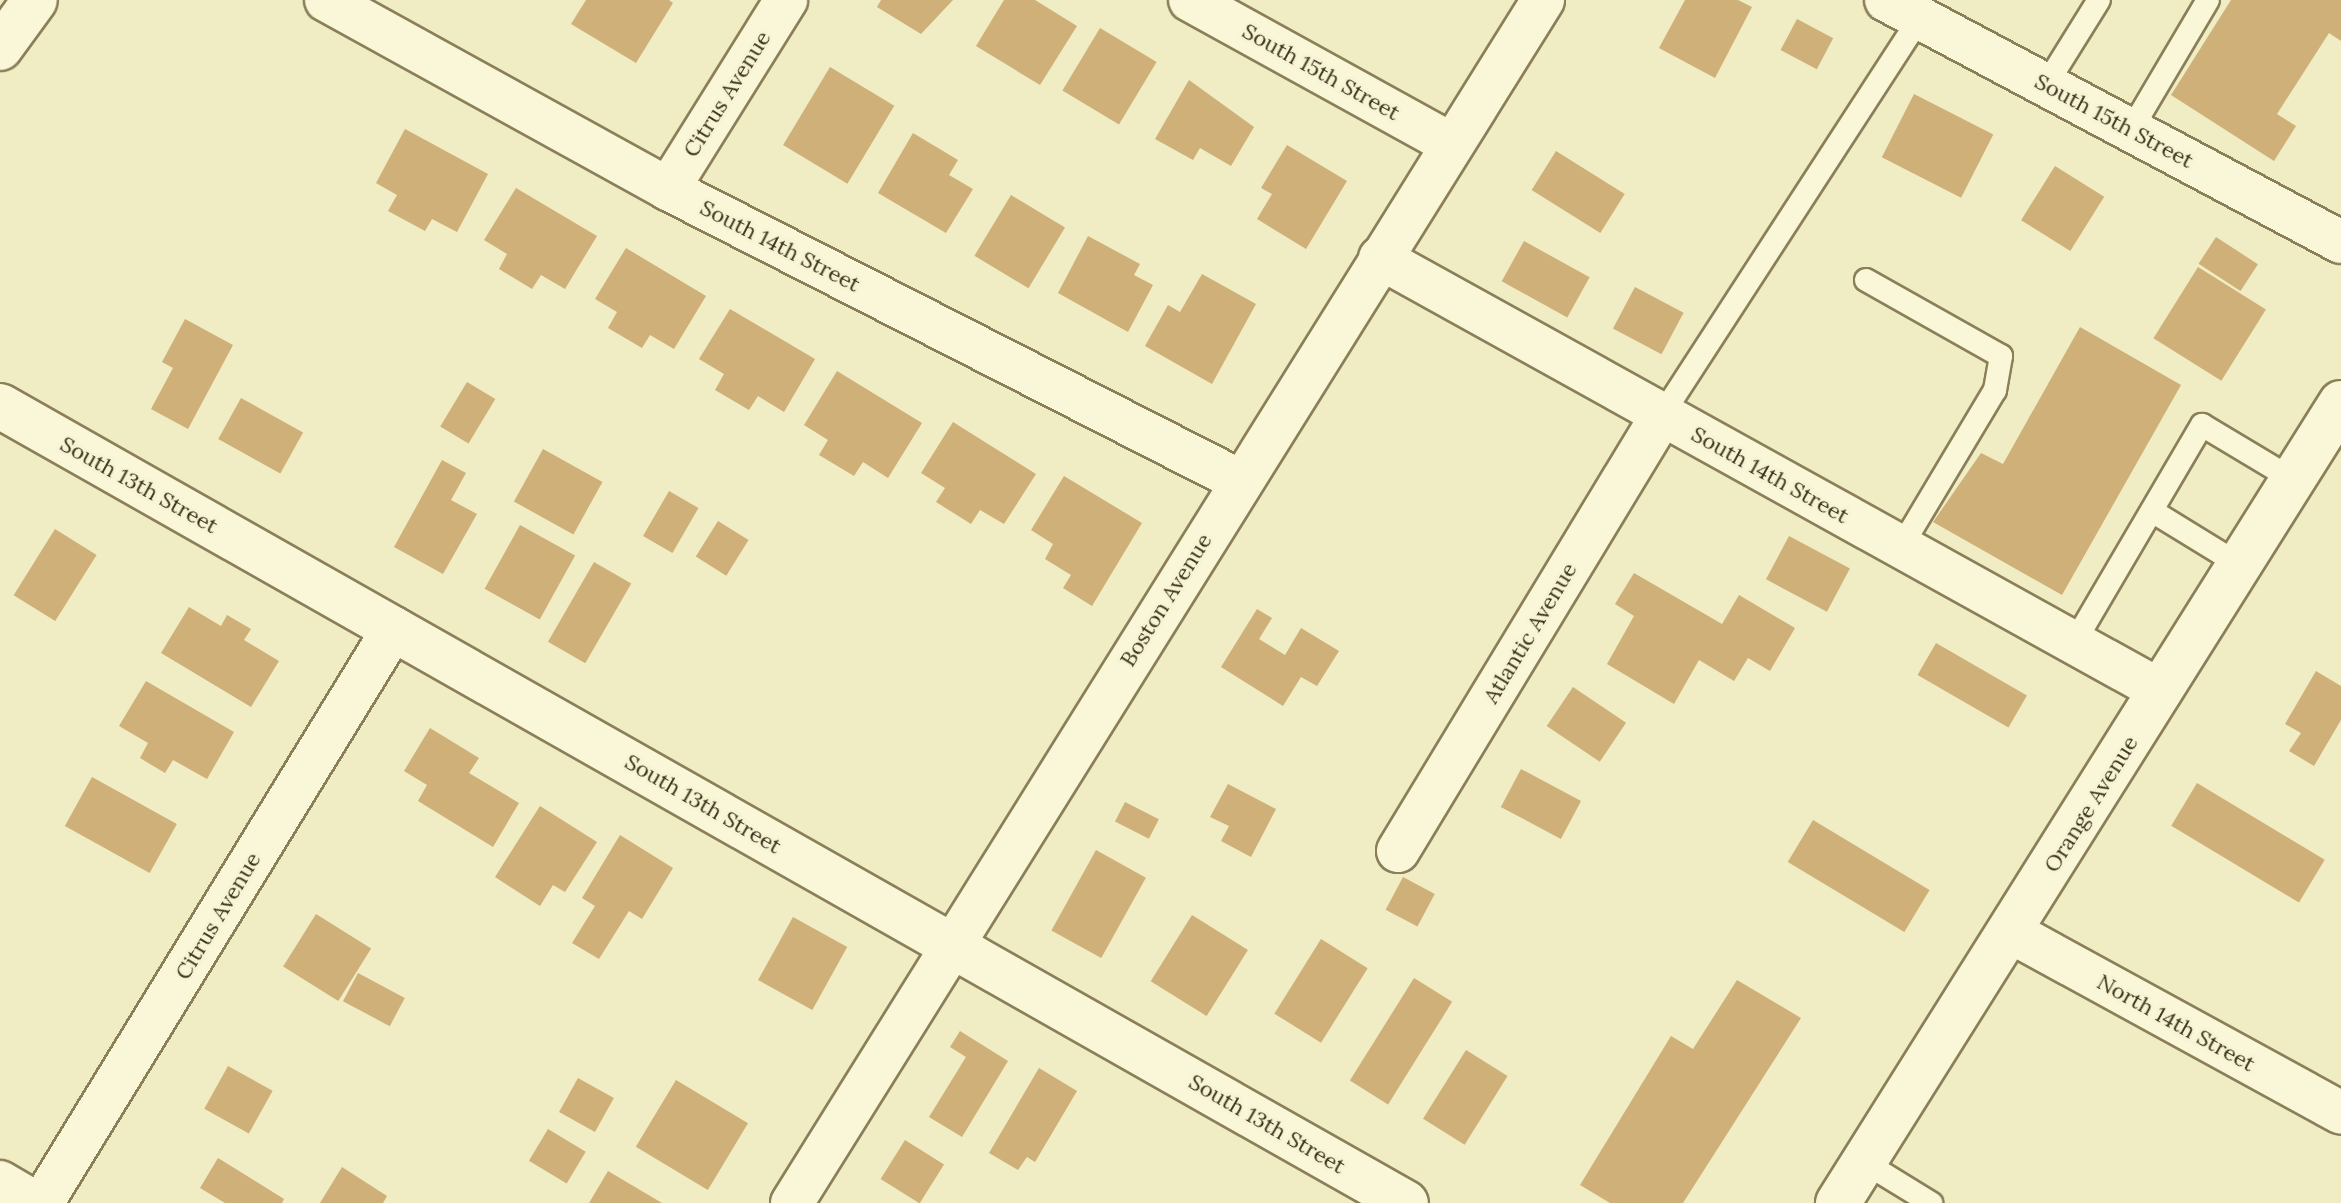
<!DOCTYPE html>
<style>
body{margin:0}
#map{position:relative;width:2341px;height:1203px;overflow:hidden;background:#f0ecc4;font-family:Lora,serif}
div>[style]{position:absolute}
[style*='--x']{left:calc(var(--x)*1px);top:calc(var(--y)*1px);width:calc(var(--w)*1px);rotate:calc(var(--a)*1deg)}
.building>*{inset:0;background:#cfb078;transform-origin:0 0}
.roads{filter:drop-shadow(2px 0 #8b7f59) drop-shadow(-2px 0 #8b7f59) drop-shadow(0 2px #8b7f59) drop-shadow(0 -2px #8b7f59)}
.lane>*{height:22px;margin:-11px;padding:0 11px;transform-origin:11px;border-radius:11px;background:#faf7d8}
.street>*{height:42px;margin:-21px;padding:0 21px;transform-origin:21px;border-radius:21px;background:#faf7d8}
.secondary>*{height:44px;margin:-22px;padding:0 22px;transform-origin:22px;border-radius:22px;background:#faf7d8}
span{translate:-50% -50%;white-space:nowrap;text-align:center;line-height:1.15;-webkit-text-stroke:6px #f7f4d4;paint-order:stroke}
.street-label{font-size:22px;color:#3b321e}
</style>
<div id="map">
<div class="building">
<i style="clip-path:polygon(586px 0,669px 0,673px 3px,636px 63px,571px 24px)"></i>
<i style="clip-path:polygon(881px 0,953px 0,921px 34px,877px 7px)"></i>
<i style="clip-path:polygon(1004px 0,1035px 0,1077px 26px,1040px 85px,976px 46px)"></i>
<i style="clip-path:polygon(1685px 0,1738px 0,1752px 7px,1715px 78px,1659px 48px)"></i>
<i style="clip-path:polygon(2231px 0,2341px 0,2341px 41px,2329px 33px,2277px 114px,2296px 126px,2274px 161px,2171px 95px)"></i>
<i style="left:1797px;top:19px;width:41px;height:35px;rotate:28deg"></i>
<i style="left:1100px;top:28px;width:66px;height:73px;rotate:31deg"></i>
<i style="left:830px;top:67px;width:75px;height:91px;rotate:31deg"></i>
<i style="clip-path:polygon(1189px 80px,1254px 127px,1231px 166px,1200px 148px,1193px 160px,1155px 139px)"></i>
<i style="left:1914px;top:94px;width:89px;height:71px;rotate:27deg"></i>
<i style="clip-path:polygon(405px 129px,488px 174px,457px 232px,432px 219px,425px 231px,388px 211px,397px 195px,376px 183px)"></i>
<i style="clip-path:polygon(913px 133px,958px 160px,949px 175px,973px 189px,946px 233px,878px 193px)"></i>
<i style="clip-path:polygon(1287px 145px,1347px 181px,1306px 249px,1257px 219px,1272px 194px,1261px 188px)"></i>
<i style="left:1556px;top:151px;width:81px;height:46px;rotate:32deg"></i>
<i style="left:2055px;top:166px;width:58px;height:64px;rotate:32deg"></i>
<i style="clip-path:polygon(516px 188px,597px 236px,565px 289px,541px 275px,532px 289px,499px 269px,507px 254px,484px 240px)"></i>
<i style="left:1011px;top:195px;width:63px;height:71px;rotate:31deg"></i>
<i style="clip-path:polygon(1088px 236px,1140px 264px,1134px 275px,1153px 285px,1128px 332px,1058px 293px)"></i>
<i style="left:2216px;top:237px;width:50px;height:32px;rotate:33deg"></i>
<i style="left:1524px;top:241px;width:75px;height:46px;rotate:29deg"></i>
<i style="clip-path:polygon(626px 248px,706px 296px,674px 349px,650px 335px,642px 348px,608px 328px,617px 312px,595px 299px)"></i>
<i style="left:2198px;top:267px;width:80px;height:84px;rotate:32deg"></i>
<i style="clip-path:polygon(1202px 274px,1256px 304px,1212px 384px,1145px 346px,1168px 305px,1180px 312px)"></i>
<i style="left:1635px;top:287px;width:55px;height:47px;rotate:28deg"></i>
<i style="clip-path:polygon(730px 309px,815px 359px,784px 412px,758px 396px,749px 410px,715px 390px,724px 374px,699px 359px)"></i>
<i style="clip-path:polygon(185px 319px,233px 345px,188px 429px,151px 409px,173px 368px,162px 362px)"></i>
<i style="clip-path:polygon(2080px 327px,2181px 385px,2062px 595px,1933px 522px,1981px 453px,2003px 464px)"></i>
<i style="clip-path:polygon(837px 371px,922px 423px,888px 478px,863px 462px,854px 476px,819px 455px,828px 440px,804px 425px)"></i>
<i style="left:467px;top:382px;width:33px;height:52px;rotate:31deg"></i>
<i style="left:241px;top:398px;width:71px;height:47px;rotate:29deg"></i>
<i style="clip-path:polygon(953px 422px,1036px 474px,1004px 524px,980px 510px,971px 524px,936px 502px,945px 488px,921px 473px)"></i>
<i style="left:543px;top:449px;width:68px;height:60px;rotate:29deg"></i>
<i style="clip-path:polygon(442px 460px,466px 473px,451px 500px,477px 514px,443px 574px,394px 547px)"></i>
<i style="clip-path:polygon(1064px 476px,1142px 523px,1092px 606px,1063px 588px,1071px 575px,1045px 559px,1053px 544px,1031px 530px)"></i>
<i style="left:669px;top:491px;width:34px;height:52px;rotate:30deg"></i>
<i style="left:718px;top:521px;width:36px;height:42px;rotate:32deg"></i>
<i style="left:520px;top:525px;width:63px;height:73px;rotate:29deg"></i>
<i style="left:55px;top:529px;width:49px;height:78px;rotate:32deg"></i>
<i style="left:1789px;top:536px;width:69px;height:49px;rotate:28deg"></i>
<i style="left:594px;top:562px;width:43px;height:92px;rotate:30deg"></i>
<i style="clip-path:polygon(1634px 573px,1722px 624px,1739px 595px,1795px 628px,1770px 671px,1748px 658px,1734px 681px,1699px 660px,1674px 704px,1607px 664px,1634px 616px,1615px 604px)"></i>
<i style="clip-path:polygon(189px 607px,221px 626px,227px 615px,251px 629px,244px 640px,279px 661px,251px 707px,161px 653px)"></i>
<i style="clip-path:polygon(1257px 609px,1272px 618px,1259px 639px,1285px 655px,1301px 628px,1339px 651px,1317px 686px,1301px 677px,1283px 706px,1221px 667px)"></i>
<i style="left:1936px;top:643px;width:105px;height:37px;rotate:30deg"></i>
<i style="clip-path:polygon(2316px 671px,2341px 686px,2341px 720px,2314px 766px,2289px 751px,2301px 733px,2285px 724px)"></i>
<i style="clip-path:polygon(146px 681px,234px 732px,207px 779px,173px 760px,165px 773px,140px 758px,148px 743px,119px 726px)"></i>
<i style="left:1573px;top:687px;width:64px;height:47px;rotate:34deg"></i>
<i style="clip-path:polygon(430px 728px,479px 758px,469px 773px,519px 803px,493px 847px,418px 801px,427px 785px,404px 771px)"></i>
<i style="left:1521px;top:769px;width:68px;height:43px;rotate:28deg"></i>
<i style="left:92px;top:777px;width:97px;height:56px;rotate:29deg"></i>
<i style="left:2197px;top:783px;width:149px;height:50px;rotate:31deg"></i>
<i style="clip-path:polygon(1228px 784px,1276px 809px,1251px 857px,1221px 841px,1229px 826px,1210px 817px)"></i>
<i style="left:1125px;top:802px;width:38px;height:22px;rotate:27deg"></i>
<i style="clip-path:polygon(540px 806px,597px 842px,565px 892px,553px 885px,540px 906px,495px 877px)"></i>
<i style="left:1813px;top:820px;width:136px;height:49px;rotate:31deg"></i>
<i style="clip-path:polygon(620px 835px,673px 868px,642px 919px,629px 911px,599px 959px,572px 943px,595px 906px,582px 898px)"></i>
<i style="left:1096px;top:850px;width:57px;height:92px;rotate:29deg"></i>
<i style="left:1403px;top:877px;width:36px;height:37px;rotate:28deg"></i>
<i style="left:316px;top:914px;width:65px;height:62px;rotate:32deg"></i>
<i style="left:1192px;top:915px;width:66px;height:78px;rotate:32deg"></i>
<i style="left:793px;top:917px;width:62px;height:72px;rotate:29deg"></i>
<i style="left:1321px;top:939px;width:55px;height:88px;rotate:32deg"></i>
<i style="left:358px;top:973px;width:53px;height:32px;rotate:28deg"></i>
<i style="left:1414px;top:978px;width:45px;height:121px;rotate:32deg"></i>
<i style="clip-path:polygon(1737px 980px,1801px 1018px,1683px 1203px,1610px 1203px,1580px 1185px,1671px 1036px,1693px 1049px)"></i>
<i style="clip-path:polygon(960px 1031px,1008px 1061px,962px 1137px,929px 1117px,966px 1057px,950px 1047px)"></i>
<i style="left:1466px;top:1050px;width:49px;height:81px;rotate:32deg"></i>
<i style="left:228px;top:1066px;width:51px;height:49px;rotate:29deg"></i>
<i style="clip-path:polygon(1039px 1068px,1077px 1091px,1035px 1162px,1027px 1157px,1018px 1170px,989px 1153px)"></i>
<i style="left:578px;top:1078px;width:41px;height:39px;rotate:29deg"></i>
<i style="left:676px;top:1080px;width:84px;height:78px;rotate:31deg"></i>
<i style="left:548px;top:1129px;width:44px;height:37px;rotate:31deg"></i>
<i style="left:905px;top:1140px;width:46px;height:46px;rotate:32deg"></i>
<i style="clip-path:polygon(218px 1158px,284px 1199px,282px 1203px,225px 1203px,200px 1188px)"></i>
<i style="clip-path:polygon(342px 1167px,387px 1196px,383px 1203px,320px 1203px)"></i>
<i style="clip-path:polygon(608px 1171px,662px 1203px,589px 1203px)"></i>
</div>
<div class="roads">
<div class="lane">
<i style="--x:2046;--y:85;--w:100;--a:-58.1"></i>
<i style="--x:2131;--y:130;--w:151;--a:-59.4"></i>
<i style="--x:1866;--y:280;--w:155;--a:29.4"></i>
<i style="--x:2001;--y:356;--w:35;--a:100"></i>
<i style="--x:1995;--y:390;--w:183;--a:120.9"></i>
<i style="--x:1662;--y:415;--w:473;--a:-57"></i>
<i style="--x:2152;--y:511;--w:103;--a:31.5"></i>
<i style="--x:2074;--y:643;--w:253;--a:-59.6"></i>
<i style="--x:2202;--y:425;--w:107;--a:30.9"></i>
<i style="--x:1864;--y:1162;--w:79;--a:31.5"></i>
</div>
<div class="street">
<i style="--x:326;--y:0;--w:391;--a:28.9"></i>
<i style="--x:668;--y:189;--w:642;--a:27.04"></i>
<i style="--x:1190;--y:0;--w:298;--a:28.9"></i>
<i style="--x:1886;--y:0;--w:515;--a:28.01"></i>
<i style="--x:668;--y:189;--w:223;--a:-58"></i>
<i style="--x:1380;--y:258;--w:893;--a:29"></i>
<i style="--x:1398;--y:851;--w:510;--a:-58.8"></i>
<i style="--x:2011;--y:932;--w:376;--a:28.7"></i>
<i style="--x:0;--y:1182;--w:42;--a:30.3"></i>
<i style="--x:42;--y:1203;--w:674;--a:-58.53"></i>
<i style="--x:792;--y:1203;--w:1418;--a:-58.02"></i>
</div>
<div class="secondary">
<i style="--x:0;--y:48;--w:59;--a:-53.9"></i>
<i style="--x:0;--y:406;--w:1616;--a:29.55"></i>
<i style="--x:1838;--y:1203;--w:945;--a:-57.84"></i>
</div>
</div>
<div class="street-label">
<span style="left:1321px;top:72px;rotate:29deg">South 15th Street</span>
<span style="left:727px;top:94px;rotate:-58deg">Citrus Avenue</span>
<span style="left:2114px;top:121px;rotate:28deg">South 15th Street</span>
<span style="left:780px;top:246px;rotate:27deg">South 14th Street</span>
<span style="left:1770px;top:475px;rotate:29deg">South 14th Street</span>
<span style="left:139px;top:485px;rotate:29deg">South 13th Street</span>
<span style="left:1166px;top:600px;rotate:-58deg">Boston Avenue</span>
<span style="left:1530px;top:633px;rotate:-59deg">Atlantic Avenue</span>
<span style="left:703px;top:804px;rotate:30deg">South 13th Street</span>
<span style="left:2091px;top:804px;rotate:-58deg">Orange Avenue</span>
<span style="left:218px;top:916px;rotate:-59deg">Citrus Avenue</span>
<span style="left:2176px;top:1023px;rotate:29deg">North 14th Street</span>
<span style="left:1267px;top:1124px;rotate:30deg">South 13th Street</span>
</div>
</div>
